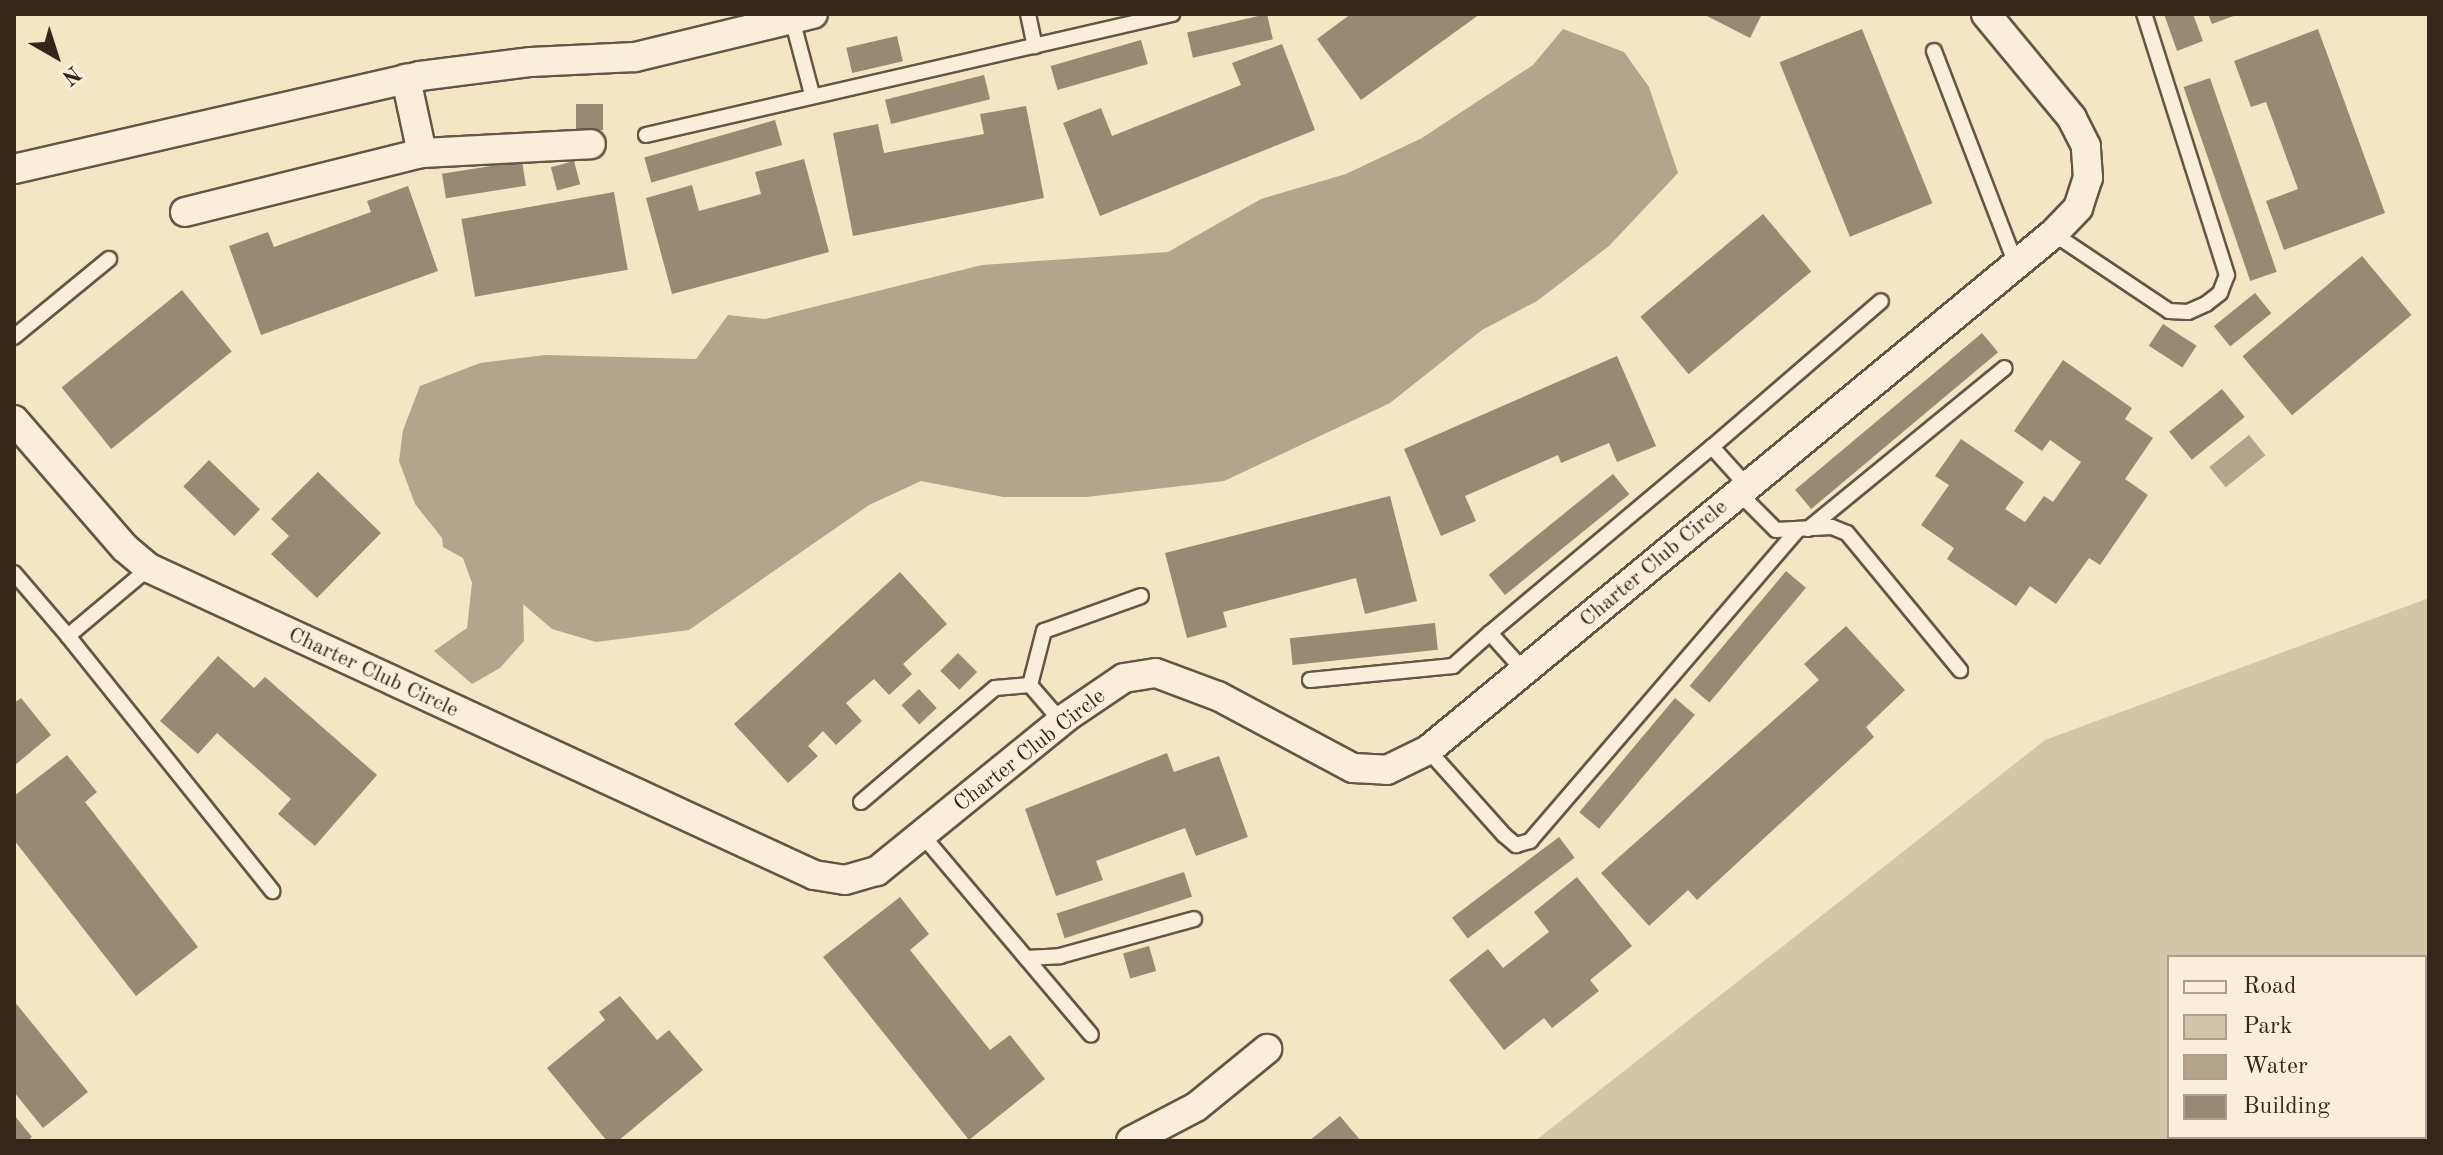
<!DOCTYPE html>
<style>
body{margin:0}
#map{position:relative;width:2443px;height:1155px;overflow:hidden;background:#f4e5c5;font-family:"Old Standard TT",serif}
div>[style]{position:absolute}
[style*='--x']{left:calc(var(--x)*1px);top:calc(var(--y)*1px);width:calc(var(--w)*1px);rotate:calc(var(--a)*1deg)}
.green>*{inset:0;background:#d3c5a8}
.water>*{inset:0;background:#b3a48b;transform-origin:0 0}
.building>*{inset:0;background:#988972;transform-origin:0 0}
.roads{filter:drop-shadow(2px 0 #645644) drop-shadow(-2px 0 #645644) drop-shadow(0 2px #645644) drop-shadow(0 -2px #645644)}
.lane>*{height:14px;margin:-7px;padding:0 7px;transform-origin:7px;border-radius:7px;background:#f8eed9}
.street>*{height:28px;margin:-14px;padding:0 14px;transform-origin:14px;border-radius:14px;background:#f8eed9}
span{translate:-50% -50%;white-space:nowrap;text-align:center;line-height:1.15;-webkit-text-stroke:6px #f8eed9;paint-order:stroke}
.street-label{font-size:22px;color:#342619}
.frame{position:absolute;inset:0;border:16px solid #342619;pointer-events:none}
.legend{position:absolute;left:2167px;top:955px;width:260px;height:184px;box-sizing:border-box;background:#f8eed9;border:2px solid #aa9e8c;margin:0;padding:10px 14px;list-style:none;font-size:24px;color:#342619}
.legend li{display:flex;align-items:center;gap:16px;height:40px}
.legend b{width:40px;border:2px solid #aa9e8c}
.north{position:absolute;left:16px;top:16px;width:80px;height:80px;-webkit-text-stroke:6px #f8eed9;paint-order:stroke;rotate:141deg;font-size:22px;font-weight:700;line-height:32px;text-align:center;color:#342619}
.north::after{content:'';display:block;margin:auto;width:28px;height:36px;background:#342619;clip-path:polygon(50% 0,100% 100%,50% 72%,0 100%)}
</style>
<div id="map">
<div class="green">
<i style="clip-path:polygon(evenodd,2429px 598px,2429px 1141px,1535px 1141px,2045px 740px,2429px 598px,2169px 957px,2425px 957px,2425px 1137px,2169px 1137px,2169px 957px)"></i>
</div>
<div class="water">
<i style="clip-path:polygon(1563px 29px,1624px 52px,1649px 87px,1678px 173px,1609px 246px,1537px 301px,1482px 330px,1390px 403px,1224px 481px,1086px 497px,1003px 497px,921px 481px,869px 505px,689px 630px,596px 642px,552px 629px,523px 604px,524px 641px,500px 668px,472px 684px,434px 651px,467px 628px,472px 583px,463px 558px,443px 547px,442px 538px,415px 504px,399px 461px,403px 430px,420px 386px,480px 363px,546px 355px,696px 359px,728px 315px,765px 319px,982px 265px,1168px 252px,1261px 199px,1346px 174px,1422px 138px,1533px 65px)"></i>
<i style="left:2249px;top:435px;width:26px;height:51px;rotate:51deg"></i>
</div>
<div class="building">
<i style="left:1267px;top:14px;width:26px;height:82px;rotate:77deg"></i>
<i style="clip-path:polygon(1351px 14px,1480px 14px,1361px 100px,1317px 39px)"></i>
<i style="clip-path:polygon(1703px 14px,1762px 14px,1750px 38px)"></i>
<i style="clip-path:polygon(2164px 14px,2193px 14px,2203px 41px,2177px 51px)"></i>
<i style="clip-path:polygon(2208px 14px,2239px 14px,2212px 24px)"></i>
<i style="left:1862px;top:29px;width:188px;height:89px;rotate:68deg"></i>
<i style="clip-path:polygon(2318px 29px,2385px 213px,2284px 250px,2266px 201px,2298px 189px,2266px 102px,2251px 107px,2234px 61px)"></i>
<i style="left:897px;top:36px;width:26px;height:52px;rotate:77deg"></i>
<i style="left:1141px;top:40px;width:25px;height:94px;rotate:74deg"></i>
<i style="clip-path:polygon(1282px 44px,1315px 130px,1100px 216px,1063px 123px,1101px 108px,1112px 136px,1241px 85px,1232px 63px)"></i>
<i style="left:984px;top:75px;width:25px;height:102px;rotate:76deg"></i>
<i style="left:2210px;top:78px;width:205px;height:28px;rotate:71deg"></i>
<i style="left:603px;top:104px;width:26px;height:27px;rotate:90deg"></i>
<i style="clip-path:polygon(1026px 106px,1044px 198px,853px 236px,833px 133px,878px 124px,884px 153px,984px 134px,980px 114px)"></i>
<i style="left:775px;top:120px;width:26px;height:136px;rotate:74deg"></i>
<i style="clip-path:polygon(804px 159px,829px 252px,672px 294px,646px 198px,692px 185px,699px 211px,761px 194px,755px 172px)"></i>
<i style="left:522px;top:161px;width:25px;height:81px;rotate:81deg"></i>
<i style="left:574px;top:161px;width:24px;height:24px;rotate:75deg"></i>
<i style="clip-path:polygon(408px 186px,438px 271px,261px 335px,229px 246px,268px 232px,274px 247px,371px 212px,367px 201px)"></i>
<i style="left:614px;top:192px;width:79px;height:155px;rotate:80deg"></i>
<i style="left:1763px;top:214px;width:75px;height:160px;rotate:50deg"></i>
<i style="left:2362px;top:256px;width:77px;height:156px;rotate:50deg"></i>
<i style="left:182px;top:290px;width:79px;height:155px;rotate:51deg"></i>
<i style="left:2255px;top:293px;width:26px;height:53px;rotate:51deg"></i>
<i style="left:2163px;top:324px;width:40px;height:26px;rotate:33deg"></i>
<i style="left:1982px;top:333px;width:25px;height:244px;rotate:50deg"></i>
<i style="clip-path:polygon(1617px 356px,1656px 446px,1617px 462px,1609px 443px,1561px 463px,1558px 455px,1465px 496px,1476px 521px,1441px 536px,1404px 449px)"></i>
<i style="clip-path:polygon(2063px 360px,2132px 408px,2125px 419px,2153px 438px,2125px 479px,2148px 495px,2100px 565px,2089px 558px,2056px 604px,2030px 586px,2016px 606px,1947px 559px,1954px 548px,1921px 525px,1949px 485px,1935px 476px,1961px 439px,2024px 482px,2005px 509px,2025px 522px,2044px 496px,2053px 502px,2081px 462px,2050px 440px,2042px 451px,2014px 431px)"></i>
<i style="left:2222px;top:389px;width:36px;height:68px;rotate:51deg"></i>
<i style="left:209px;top:460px;width:71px;height:37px;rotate:44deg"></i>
<i style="clip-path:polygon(318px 472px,381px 533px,317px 598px,271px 554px,289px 536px,271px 519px)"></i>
<i style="left:1613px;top:474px;width:26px;height:160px;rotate:51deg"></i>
<i style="clip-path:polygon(1390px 496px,1417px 601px,1365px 614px,1356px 578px,1223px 612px,1227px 627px,1187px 638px,1165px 553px)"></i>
<i style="left:1786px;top:571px;width:26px;height:150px;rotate:40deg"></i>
<i style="clip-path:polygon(900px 572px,947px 624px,903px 664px,912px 674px,889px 695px,874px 679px,846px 703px,862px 721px,836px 745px,823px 731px,808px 746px,818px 756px,788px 783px,734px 724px)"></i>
<i style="left:1435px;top:623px;width:27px;height:146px;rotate:84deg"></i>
<i style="clip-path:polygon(1846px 626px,1905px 690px,1866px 727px,1874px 737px,1697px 900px,1688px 890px,1649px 926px,1601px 873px,1819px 680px,1804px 664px)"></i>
<i style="left:958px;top:653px;width:27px;height:25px;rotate:45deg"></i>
<i style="clip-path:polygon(218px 656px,254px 688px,265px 677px,377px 775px,315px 846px,278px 814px,291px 799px,217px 733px,198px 754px,160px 721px)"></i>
<i style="left:919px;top:689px;width:26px;height:24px;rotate:47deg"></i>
<i style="clip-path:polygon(21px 698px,51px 735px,14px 766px,14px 703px)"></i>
<i style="left:1675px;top:698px;width:26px;height:149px;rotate:40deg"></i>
<i style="clip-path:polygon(1167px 753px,1174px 772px,1219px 756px,1248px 837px,1196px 856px,1185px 828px,1096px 861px,1103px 880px,1056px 896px,1025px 809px)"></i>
<i style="clip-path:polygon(67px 755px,97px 792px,85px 802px,198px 947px,136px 996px,14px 840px,14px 796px)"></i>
<i style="left:1559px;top:837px;width:26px;height:134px;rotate:53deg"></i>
<i style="left:1184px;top:872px;width:26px;height:134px;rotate:72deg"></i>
<i style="clip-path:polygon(1577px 877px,1632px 946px,1590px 980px,1599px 991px,1552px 1028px,1544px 1018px,1504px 1050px,1449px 980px,1488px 949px,1503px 968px,1549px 932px,1534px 912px)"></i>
<i style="clip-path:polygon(900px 897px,929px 934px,910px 950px,990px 1050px,1010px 1035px,1045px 1079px,969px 1140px,823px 957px)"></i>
<i style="left:1149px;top:946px;width:26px;height:27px;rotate:74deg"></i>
<i style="clip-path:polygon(620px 996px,657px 1040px,669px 1030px,703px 1070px,618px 1141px,607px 1141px,547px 1068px,605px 1020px,599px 1012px)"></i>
<i style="clip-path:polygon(14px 1001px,88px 1092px,43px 1128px,14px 1092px)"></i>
<i style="clip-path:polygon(14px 1115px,32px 1137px,27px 1141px,14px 1141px)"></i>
<i style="clip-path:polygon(1340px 1116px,1361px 1141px,1309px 1141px)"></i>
</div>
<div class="roads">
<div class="lane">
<i style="--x:1028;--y:14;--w:33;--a:78"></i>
<i style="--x:792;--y:19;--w:78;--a:75.1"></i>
<i style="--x:1934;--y:51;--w:229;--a:69"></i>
<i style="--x:646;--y:135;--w:540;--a:-12.95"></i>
<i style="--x:2054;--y:234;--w:138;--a:33.8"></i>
<i style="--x:2169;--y:311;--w:19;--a:3"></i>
<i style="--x:2188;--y:312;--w:20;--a:-24"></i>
<i style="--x:2206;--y:304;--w:18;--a:-38"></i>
<i style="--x:2220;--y:293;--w:19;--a:-69"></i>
<i style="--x:2227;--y:275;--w:274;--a:-107.6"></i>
<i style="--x:14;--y:337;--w:123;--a:-39.4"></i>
<i style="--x:1712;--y:447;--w:223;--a:-40.8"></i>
<i style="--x:1739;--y:493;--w:52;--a:45"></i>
<i style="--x:1776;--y:530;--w:56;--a:-3.1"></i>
<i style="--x:1832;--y:527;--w:16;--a:22"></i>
<i style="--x:1847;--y:533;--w:178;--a:50.5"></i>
<i style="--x:1808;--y:529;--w:254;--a:-39.3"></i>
<i style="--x:149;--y:568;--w:106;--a:140"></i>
<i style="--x:68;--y:636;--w:327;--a:51.3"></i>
<i style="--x:14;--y:573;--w:83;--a:49.4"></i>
<i style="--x:1524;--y:671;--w:51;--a:-131.8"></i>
<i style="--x:1490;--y:633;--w:290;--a:-40"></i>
<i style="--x:1712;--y:447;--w:54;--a:48"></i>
<i style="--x:1310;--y:680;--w:144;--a:-5.6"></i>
<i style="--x:1453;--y:666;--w:50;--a:-41.7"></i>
<i style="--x:1030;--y:685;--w:56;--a:-75.5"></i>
<i style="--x:1044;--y:631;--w:103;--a:-19.8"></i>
<i style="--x:1428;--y:750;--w:114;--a:48.2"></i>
<i style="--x:1504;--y:835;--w:16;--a:40"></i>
<i style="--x:1516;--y:845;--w:15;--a:-16"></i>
<i style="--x:1530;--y:841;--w:408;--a:-49.3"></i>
<i style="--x:861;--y:802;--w:176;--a:-40.4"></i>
<i style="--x:995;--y:688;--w:35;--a:-5"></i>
<i style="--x:1030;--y:685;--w:48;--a:49.3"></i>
<i style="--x:923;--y:836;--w:260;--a:49.8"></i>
<i style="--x:1026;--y:958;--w:34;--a:-3"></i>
<i style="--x:1060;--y:956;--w:139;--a:-15.4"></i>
</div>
<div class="street">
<i style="--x:422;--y:153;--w:169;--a:-3"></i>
<i style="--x:14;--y:169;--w:417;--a:-12.9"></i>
<i style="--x:420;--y:76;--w:112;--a:-7.2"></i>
<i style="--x:531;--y:62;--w:104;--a:-2.8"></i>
<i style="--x:635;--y:57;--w:183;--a:-13.6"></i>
<i style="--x:185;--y:212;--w:244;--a:-14"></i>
<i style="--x:422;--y:153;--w:76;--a:-102.2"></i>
<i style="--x:14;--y:420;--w:169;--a:49.1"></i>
<i style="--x:125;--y:548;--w:31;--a:40"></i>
<i style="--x:149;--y:568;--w:732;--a:24.78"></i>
<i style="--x:814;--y:875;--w:31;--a:9"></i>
<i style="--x:845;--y:880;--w:33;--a:-16"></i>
<i style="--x:877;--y:871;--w:242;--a:-39.1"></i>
<i style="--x:1065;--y:718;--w:71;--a:-34.1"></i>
<i style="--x:1124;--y:678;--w:32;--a:-9"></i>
<i style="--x:1156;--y:673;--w:66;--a:20.4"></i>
<i style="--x:1218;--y:696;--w:153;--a:28.1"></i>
<i style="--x:1353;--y:768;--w:34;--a:3"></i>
<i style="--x:1387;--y:770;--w:46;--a:-26"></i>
<i style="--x:1428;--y:750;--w:812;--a:-39.55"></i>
<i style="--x:2054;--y:233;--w:35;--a:-46"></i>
<i style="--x:2078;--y:208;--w:32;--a:-72"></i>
<i style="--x:2088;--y:178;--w:32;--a:-94"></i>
<i style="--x:2086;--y:146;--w:31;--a:-117"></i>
<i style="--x:2072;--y:118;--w:135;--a:-129.6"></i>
<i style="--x:1131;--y:1141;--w:73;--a:-27.6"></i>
<i style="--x:1196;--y:1107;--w:92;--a:-39.2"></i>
</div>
</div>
<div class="street-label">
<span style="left:1654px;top:564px;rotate:-40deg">Charter Club Circle</span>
<span style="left:373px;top:673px;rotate:25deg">Charter Club Circle</span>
<span style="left:1030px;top:751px;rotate:-38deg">Charter Club Circle</span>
</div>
<div class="frame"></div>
<ul class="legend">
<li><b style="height:10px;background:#f8eed9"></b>Road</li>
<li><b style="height:22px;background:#d3c5a8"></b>Park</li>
<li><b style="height:22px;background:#b3a48b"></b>Water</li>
<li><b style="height:22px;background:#988972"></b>Building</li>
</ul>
<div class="north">N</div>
</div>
